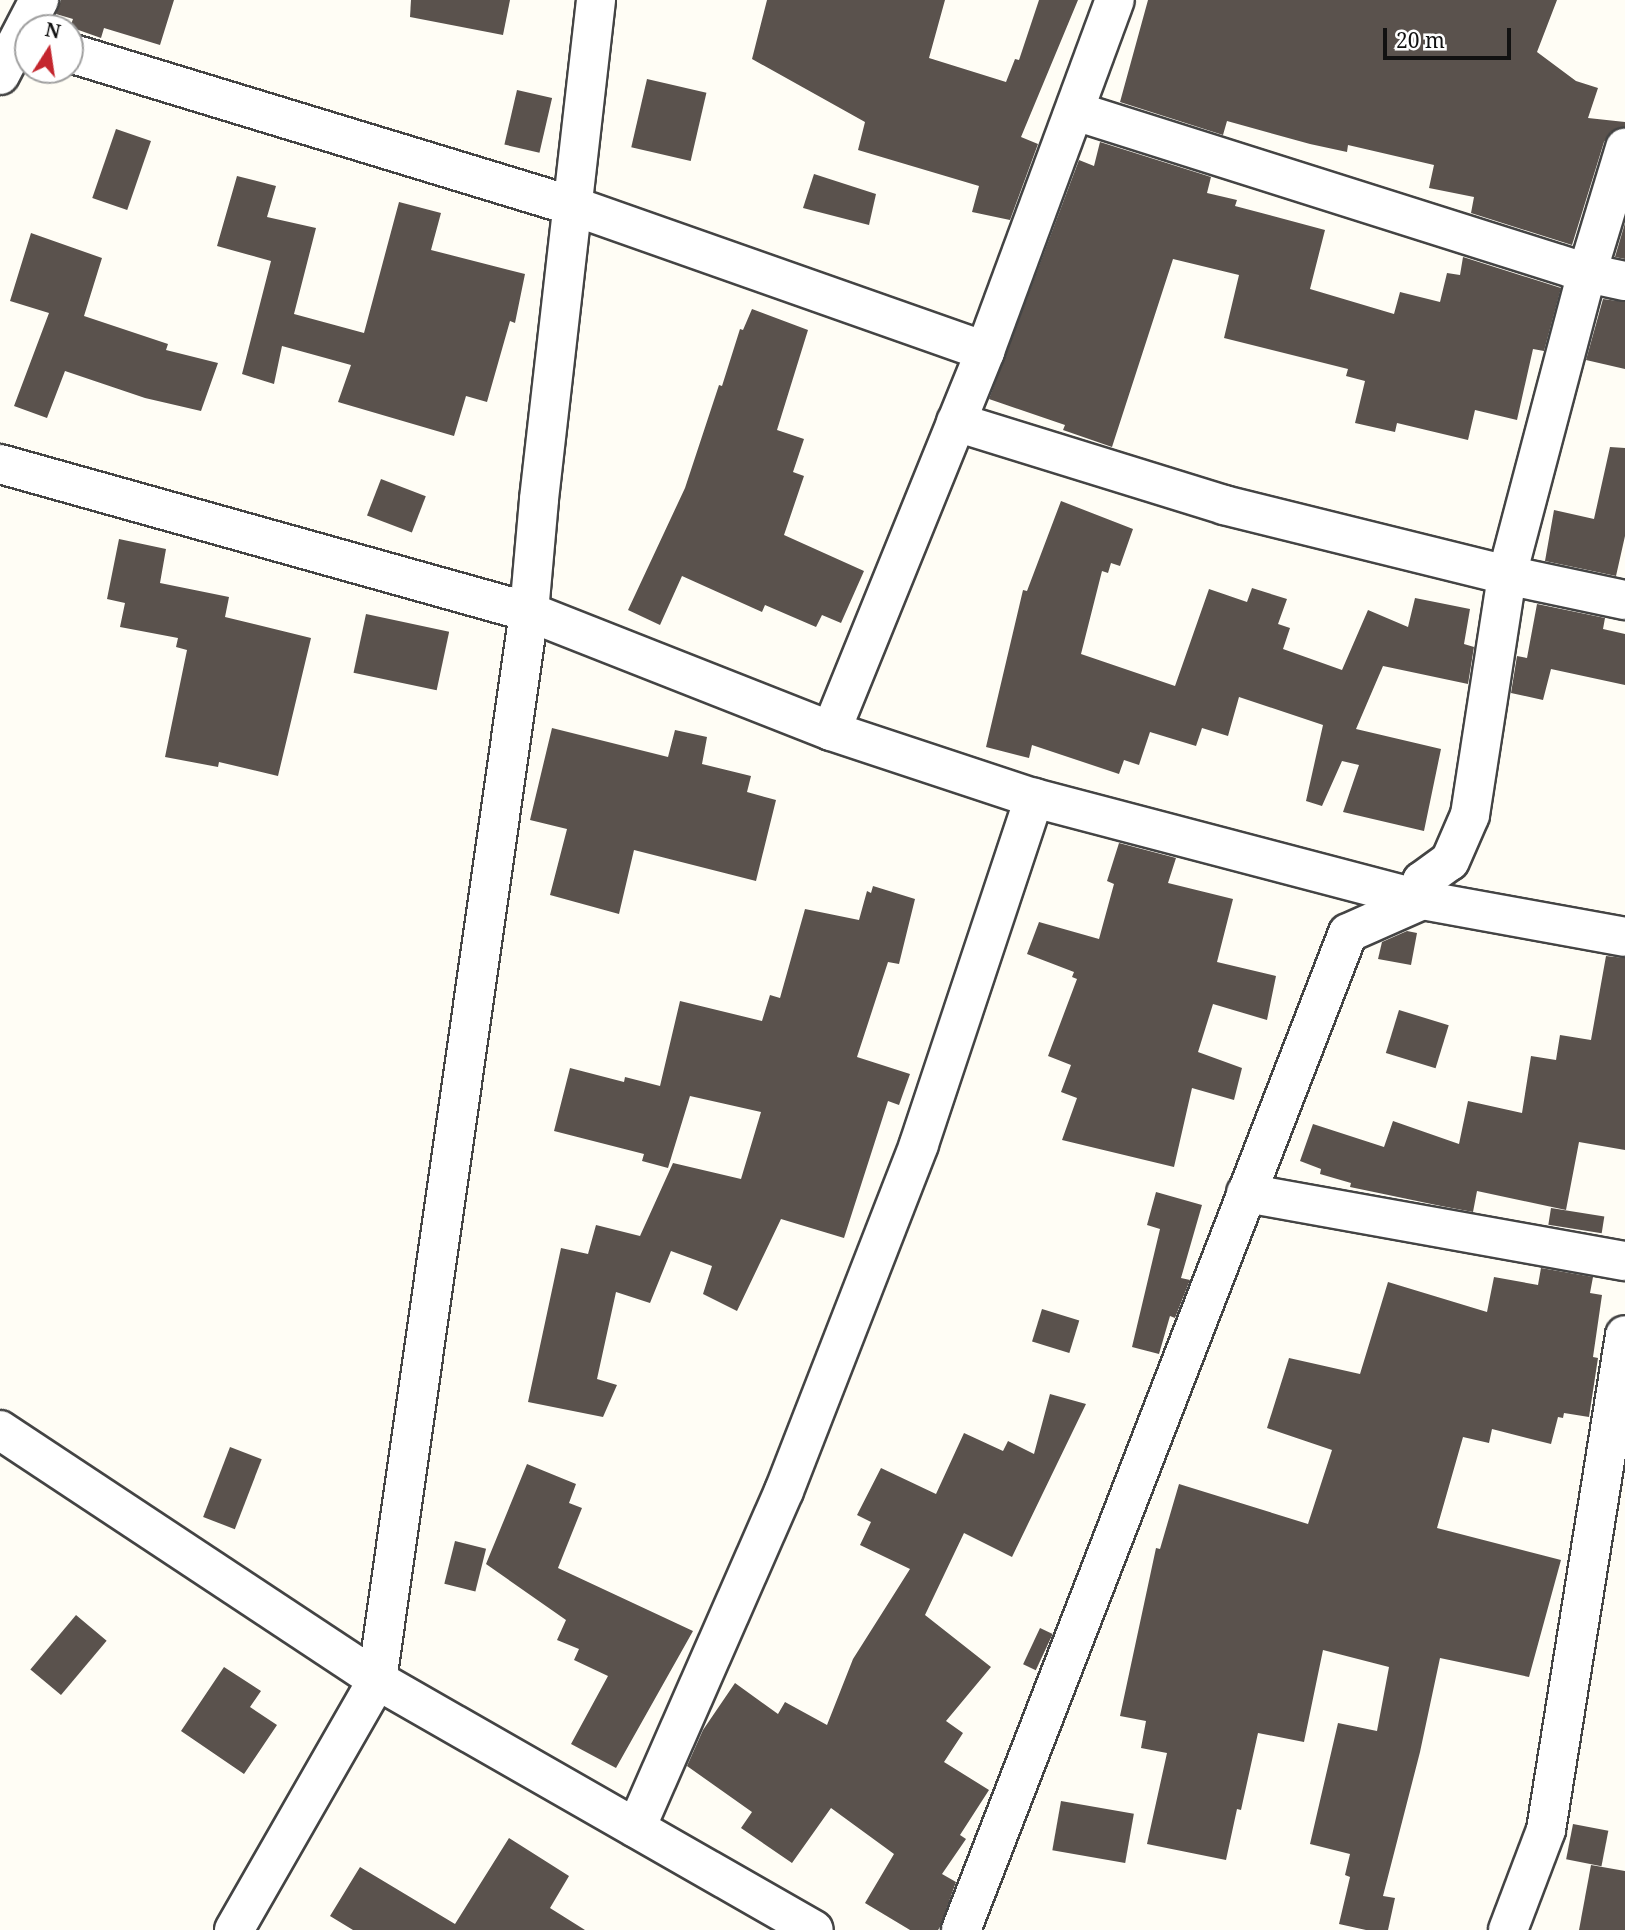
<!DOCTYPE html>
<style>
body{margin:0}
#map{position:relative;width:1625px;height:1930px;overflow:hidden;background:#fffdf5;font-family:"Noto Serif",serif}
div>[style]{position:absolute}
[style*='--x']{left:calc(var(--x)*1px);top:calc(var(--y)*1px);width:calc(var(--w)*1px);rotate:calc(var(--a)*1deg)}
.building>*{inset:0;background:#5a524d;transform-origin:0 0}
.roads{filter:drop-shadow(2px 0 #444) drop-shadow(-2px 0 #444) drop-shadow(0 2px #444) drop-shadow(0 -2px #444)}
.minor>*{height:38px;margin:-19px;padding:0 19px;transform-origin:19px;border-radius:19px;background:#fff}
span{translate:-50% -50%;white-space:nowrap;text-align:center;line-height:1.15;-webkit-text-stroke:7px #fff;paint-order:stroke}
.north{position:absolute;left:14px;top:14px;width:70px;height:70px;box-sizing:border-box;background:#fff;border:2px solid #a0a0a0;border-radius:50%;rotate:12deg;font-size:19px;font-weight:700;line-height:28px;text-align:center;color:#111}
.north::after{content:'';display:block;margin:auto;width:24px;height:32px;background:#c4262e;clip-path:polygon(50% 0,100% 100%,50% 72%,0 100%)}
.scale{position:absolute;left:1383px;top:28px;width:128px;height:32px;box-sizing:border-box;border:4px solid #111;border-top:0;padding-left:9px;font-size:21px;line-height:24px;white-space:nowrap;color:#111;-webkit-text-stroke:5px #fff;paint-order:stroke}
</style>
<div id="map">
<div class="building">
<i style="clip-path:polygon(61px 0,174px 0,160px 45px,104px 28px,101px 38px,70px 27px,73px 19px,56px 14px)"></i>
<i style="clip-path:polygon(411px 0,510px 0,503px 35px,410px 17px)"></i>
<i style="clip-path:polygon(767px 0,945px 0,929px 58px,1006px 82px,1015px 59px,1019px 60px,1039px 0,1078px 0,1021px 137px,1038px 144px,1010px 220px,972px 212px,979px 186px,858px 150px,865px 122px,752px 59px)"></i>
<i style="clip-path:polygon(1148px 0,1557px 0,1537px 52px,1576px 81px,1598px 88px,1588px 118px,1625px 122px,1625px 127px,1611px 132px,1604px 142px,1572px 245px,1471px 213px,1474px 197px,1429px 188px,1434px 165px,1348px 145px,1347px 152px,1310px 144px,1227px 121px,1223px 135px,1120px 102px)"></i>
<i style="left:647px;top:79px;width:61px;height:70px;rotate:13deg"></i>
<i style="left:517px;top:90px;width:36px;height:56px;rotate:13deg"></i>
<i style="left:116px;top:129px;width:37px;height:73px;rotate:19deg"></i>
<i style="clip-path:polygon(1100px 142px,1211px 177px,1207px 193px,1237px 200px,1235px 206px,1325px 230px,1310px 289px,1394px 314px,1400px 292px,1440px 302px,1447px 273px,1460px 275px,1463px 257px,1561px 288px,1544px 351px,1533px 349px,1517px 420px,1475px 410px,1468px 440px,1397px 423px,1395px 432px,1355px 423px,1365px 381px,1346px 376px,1348px 369px,1224px 338px,1239px 275px,1173px 259px,1112px 447px,1063px 430px,1065px 425px,989px 399px,1079px 160px,1094px 166px)"></i>
<i style="clip-path:polygon(814px 174px,876px 194px,869px 225px,803px 208px)"></i>
<i style="clip-path:polygon(237px 176px,276px 186px,267px 217px,316px 228px,294px 314px,364px 333px,399px 202px,441px 213px,431px 250px,525px 274px,515px 323px,510px 321px,487px 402px,466px 396px,454px 436px,338px 402px,351px 365px,282px 346px,274px 384px,242px 374px,271px 261px,217px 246px)"></i>
<i style="clip-path:polygon(1625px 223px,1625px 259px,1615px 257px)"></i>
<i style="clip-path:polygon(31px 233px,102px 258px,84px 316px,168px 344px,166px 350px,218px 363px,201px 411px,145px 398px,65px 371px,47px 418px,14px 406px,49px 313px,10px 301px)"></i>
<i style="clip-path:polygon(1603px 299px,1625px 302px,1625px 369px,1586px 360px)"></i>
<i style="clip-path:polygon(752px 309px,808px 330px,777px 430px,804px 439px,793px 472px,804px 476px,784px 535px,864px 571px,841px 623px,822px 615px,816px 627px,765px 605px,762px 612px,682px 576px,660px 625px,628px 610px,685px 488px,719px 385px,722px 386px,740px 329px,743px 330px)"></i>
<i style="clip-path:polygon(1610px 447px,1625px 448px,1625px 536px,1616px 576px,1545px 561px,1554px 510px,1594px 519px)"></i>
<i style="left:381px;top:479px;width:48px;height:39px;rotate:21deg"></i>
<i style="clip-path:polygon(1061px 501px,1133px 529px,1120px 566px,1111px 563px,1108px 573px,1102px 571px,1081px 654px,1175px 686px,1209px 589px,1247px 602px,1252px 588px,1287px 599px,1278px 624px,1290px 628px,1283px 649px,1342px 670px,1368px 610px,1408px 627px,1415px 598px,1470px 609px,1464px 644px,1474px 647px,1468px 684px,1383px 666px,1356px 729px,1441px 749px,1424px 831px,1343px 812px,1359px 765px,1342px 761px,1322px 806px,1306px 801px,1323px 725px,1239px 697px,1228px 736px,1202px 728px,1196px 746px,1150px 732px,1139px 765px,1124px 760px,1119px 774px,1032px 745px,1029px 758px,986px 747px,1023px 590px,1027px 591px)"></i>
<i style="clip-path:polygon(119px 539px,166px 549px,160px 583px,229px 597px,225px 617px,311px 638px,278px 776px,219px 762px,218px 767px,165px 757px,187px 650px,176px 647px,178px 638px,120px 627px,125px 603px,107px 599px)"></i>
<i style="clip-path:polygon(1537px 604px,1605px 618px,1603px 629px,1625px 634px,1625px 685px,1551px 669px,1543px 700px,1511px 693px,1517px 656px,1527px 658px)"></i>
<i style="left:366px;top:614px;width:85px;height:60px;rotate:12deg"></i>
<i style="clip-path:polygon(552px 728px,668px 757px,675px 730px,707px 737px,702px 764px,751px 776px,747px 792px,776px 800px,756px 881px,634px 850px,619px 914px,550px 895px,567px 829px,530px 820px)"></i>
<i style="clip-path:polygon(1119px 843px,1176px 858px,1168px 883px,1233px 899px,1217px 962px,1276px 976px,1267px 1020px,1213px 1004px,1198px 1052px,1242px 1068px,1234px 1100px,1192px 1088px,1174px 1167px,1062px 1140px,1077px 1098px,1061px 1092px,1071px 1065px,1048px 1056px,1077px 979px,1072px 977px,1074px 972px,1027px 954px,1039px 922px,1099px 939px,1114px 884px,1107px 881px)"></i>
<i style="clip-path:polygon(873px 886px,915px 899px,899px 964px,888px 962px,857px 1057px,910px 1074px,899px 1105px,888px 1101px,844px 1238px,781px 1219px,737px 1311px,703px 1294px,712px 1266px,671px 1251px,650px 1303px,616px 1292px,597px 1379px,617px 1385px,603px 1417px,528px 1402px,561px 1248px,588px 1254px,596px 1225px,640px 1236px,673px 1163px,741px 1179px,761px 1112px,690px 1096px,668px 1168px,642px 1161px,644px 1154px,554px 1131px,570px 1068px,624px 1082px,625px 1077px,660px 1086px,680px 1001px,762px 1021px,770px 995px,780px 998px,805px 909px,859px 920px,867px 891px,871px 893px)"></i>
<i style="clip-path:polygon(1407px 931px,1417px 933px,1411px 965px,1378px 959px,1382px 942px)"></i>
<i style="clip-path:polygon(1606px 956px,1625px 958px,1625px 1150px,1579px 1142px,1566px 1210px,1477px 1191px,1473px 1212px,1441px 1206px,1350px 1187px,1351px 1183px,1320px 1174px,1321px 1169px,1300px 1161px,1313px 1124px,1384px 1147px,1393px 1121px,1459px 1144px,1468px 1101px,1522px 1113px,1531px 1056px,1556px 1060px,1560px 1035px,1591px 1040px)"></i>
<i style="left:1399px;top:1010px;width:52px;height:45px;rotate:17deg"></i>
<i style="clip-path:polygon(1156px 1192px,1202px 1205px,1181px 1278px,1190px 1280px,1175px 1318px,1170px 1316px,1159px 1354px,1132px 1347px,1160px 1229px,1147px 1225px)"></i>
<i style="left:1551px;top:1208px;width:54px;height:17px;rotate:9deg"></i>
<i style="clip-path:polygon(1541px 1268px,1593px 1277px,1590px 1293px,1602px 1295px,1593px 1357px,1598px 1358px,1589px 1417px,1564px 1413px,1563px 1418px,1558px 1417px,1551px 1444px,1492px 1429px,1489px 1443px,1463px 1437px,1437px 1528px,1561px 1560px,1529px 1677px,1440px 1658px,1420px 1752px,1383px 1896px,1395px 1898px,1388px 1930px,1366px 1930px,1339px 1924px,1350px 1877px,1345px 1875px,1350px 1854px,1310px 1844px,1338px 1723px,1377px 1731px,1389px 1667px,1323px 1650px,1304px 1742px,1258px 1733px,1241px 1810px,1237px 1809px,1226px 1860px,1147px 1844px,1167px 1753px,1141px 1748px,1146px 1721px,1120px 1716px,1156px 1548px,1160px 1549px,1179px 1484px,1308px 1524px,1332px 1450px,1267px 1428px,1289px 1358px,1360px 1374px,1388px 1282px,1487px 1312px,1494px 1277px,1538px 1285px)"></i>
<i style="left:1042px;top:1309px;width:39px;height:34px;rotate:17deg"></i>
<i style="clip-path:polygon(1050px 1394px,1086px 1404px,1012px 1557px,964px 1533px,925px 1615px,991px 1667px,946px 1721px,963px 1733px,944px 1762px,989px 1790px,960px 1835px,966px 1839px,942px 1874px,956px 1882px,940px 1927px,938px 1930px,910px 1930px,865px 1903px,894px 1854px,831px 1808px,792px 1863px,741px 1828px,752px 1812px,687px 1766px,703px 1730px,735px 1683px,778px 1714px,785px 1702px,827px 1725px,853px 1659px,910px 1569px,860px 1545px,871px 1522px,857px 1515px,881px 1468px,936px 1494px,964px 1433px,1003px 1451px,1008px 1441px,1034px 1454px)"></i>
<i style="left:230px;top:1447px;width:34px;height:75px;rotate:21deg"></i>
<i style="clip-path:polygon(527px 1464px,576px 1484px,569px 1503px,582px 1508px,558px 1568px,693px 1631px,616px 1768px,571px 1744px,608px 1676px,574px 1660px,579px 1649px,557px 1640px,566px 1620px,486px 1564px)"></i>
<i style="left:455px;top:1541px;width:32px;height:44px;rotate:14deg"></i>
<i style="left:76px;top:1615px;width:40px;height:71px;rotate:40deg"></i>
<i style="left:1040px;top:1628px;width:14px;height:40px;rotate:25deg"></i>
<i style="clip-path:polygon(224px 1667px,261px 1691px,250px 1707px,277px 1725px,244px 1774px,181px 1731px)"></i>
<i style="left:1061px;top:1801px;width:74px;height:50px;rotate:10deg"></i>
<i style="left:1573px;top:1824px;width:36px;height:36px;rotate:11deg"></i>
<i style="clip-path:polygon(509px 1838px,569px 1876px,550px 1908px,585px 1930px,353px 1930px,330px 1916px,360px 1867px,455px 1924px)"></i>
<i style="clip-path:polygon(1591px 1865px,1625px 1871px,1625px 1930px,1579px 1930px)"></i>
</div>
<div class="roads">
<div class="minor">
<i style="--x:70;--y:53;--w:526;--a:16.92"></i>
<i style="--x:573;--y:206;--w:437;--a:19.4"></i>
<i style="--x:0;--y:75;--w:85;--a:-62.5"></i>
<i style="--x:1075;--y:111;--w:537;--a:17.56"></i>
<i style="--x:1587;--y:273;--w:39;--a:12"></i>
<i style="--x:956;--y:422;--w:281;--a:17.2"></i>
<i style="--x:1224;--y:505;--w:292;--a:13.9"></i>
<i style="--x:1507;--y:575;--w:121;--a:12"></i>
<i style="--x:0;--y:464;--w:549;--a:15.63"></i>
<i style="--x:529;--y:612;--w:325;--a:21.5"></i>
<i style="--x:831;--y:731;--w:214;--a:18.3"></i>
<i style="--x:1034;--y:798;--w:401;--a:14.7"></i>
<i style="--x:1422;--y:900;--w:206;--a:10.3"></i>
<i style="--x:831;--y:731;--w:410;--a:-67.9"></i>
<i style="--x:985;--y:351;--w:374;--a:-69.7"></i>
<i style="--x:1246;--y:1193;--w:385;--a:10.2"></i>
<i style="--x:0;--y:1430;--w:452;--a:33.5"></i>
<i style="--x:377;--y:1680;--w:503;--a:29.77"></i>
<i style="--x:636;--y:1828;--w:368;--a:-66.3"></i>
<i style="--x:784;--y:1491;--w:372;--a:-68.7"></i>
<i style="--x:919;--y:1144;--w:365;--a:-71.6"></i>
<i style="--x:234;--y:1930;--w:288;--a:-60.2"></i>
<i style="--x:377;--y:1680;--w:1079;--a:-81.9"></i>
<i style="--x:529;--y:612;--w:113;--a:-84.9"></i>
<i style="--x:539;--y:499;--w:502;--a:-83.48"></i>
<i style="--x:961;--y:1930;--w:1069;--a:-68.79"></i>
<i style="--x:1348;--y:933;--w:81;--a:-24"></i>
<i style="--x:1422;--y:900;--w:19;--a:-90"></i>
<i style="--x:1422;--y:881;--w:34;--a:-36"></i>
<i style="--x:1450;--y:861;--w:50;--a:-66.5"></i>
<i style="--x:1470;--y:815;--w:243;--a:-81.2"></i>
<i style="--x:1507;--y:575;--w:312;--a:-75.2"></i>
<i style="--x:1587;--y:273;--w:131;--a:-73.1"></i>
<i style="--x:1508;--y:1930;--w:107;--a:-69.2"></i>
<i style="--x:1546;--y:1830;--w:501;--a:-80.93"></i>
</div>
</div>
<div class="north">N</div>
<div class="scale">20 m</div>
</div>
